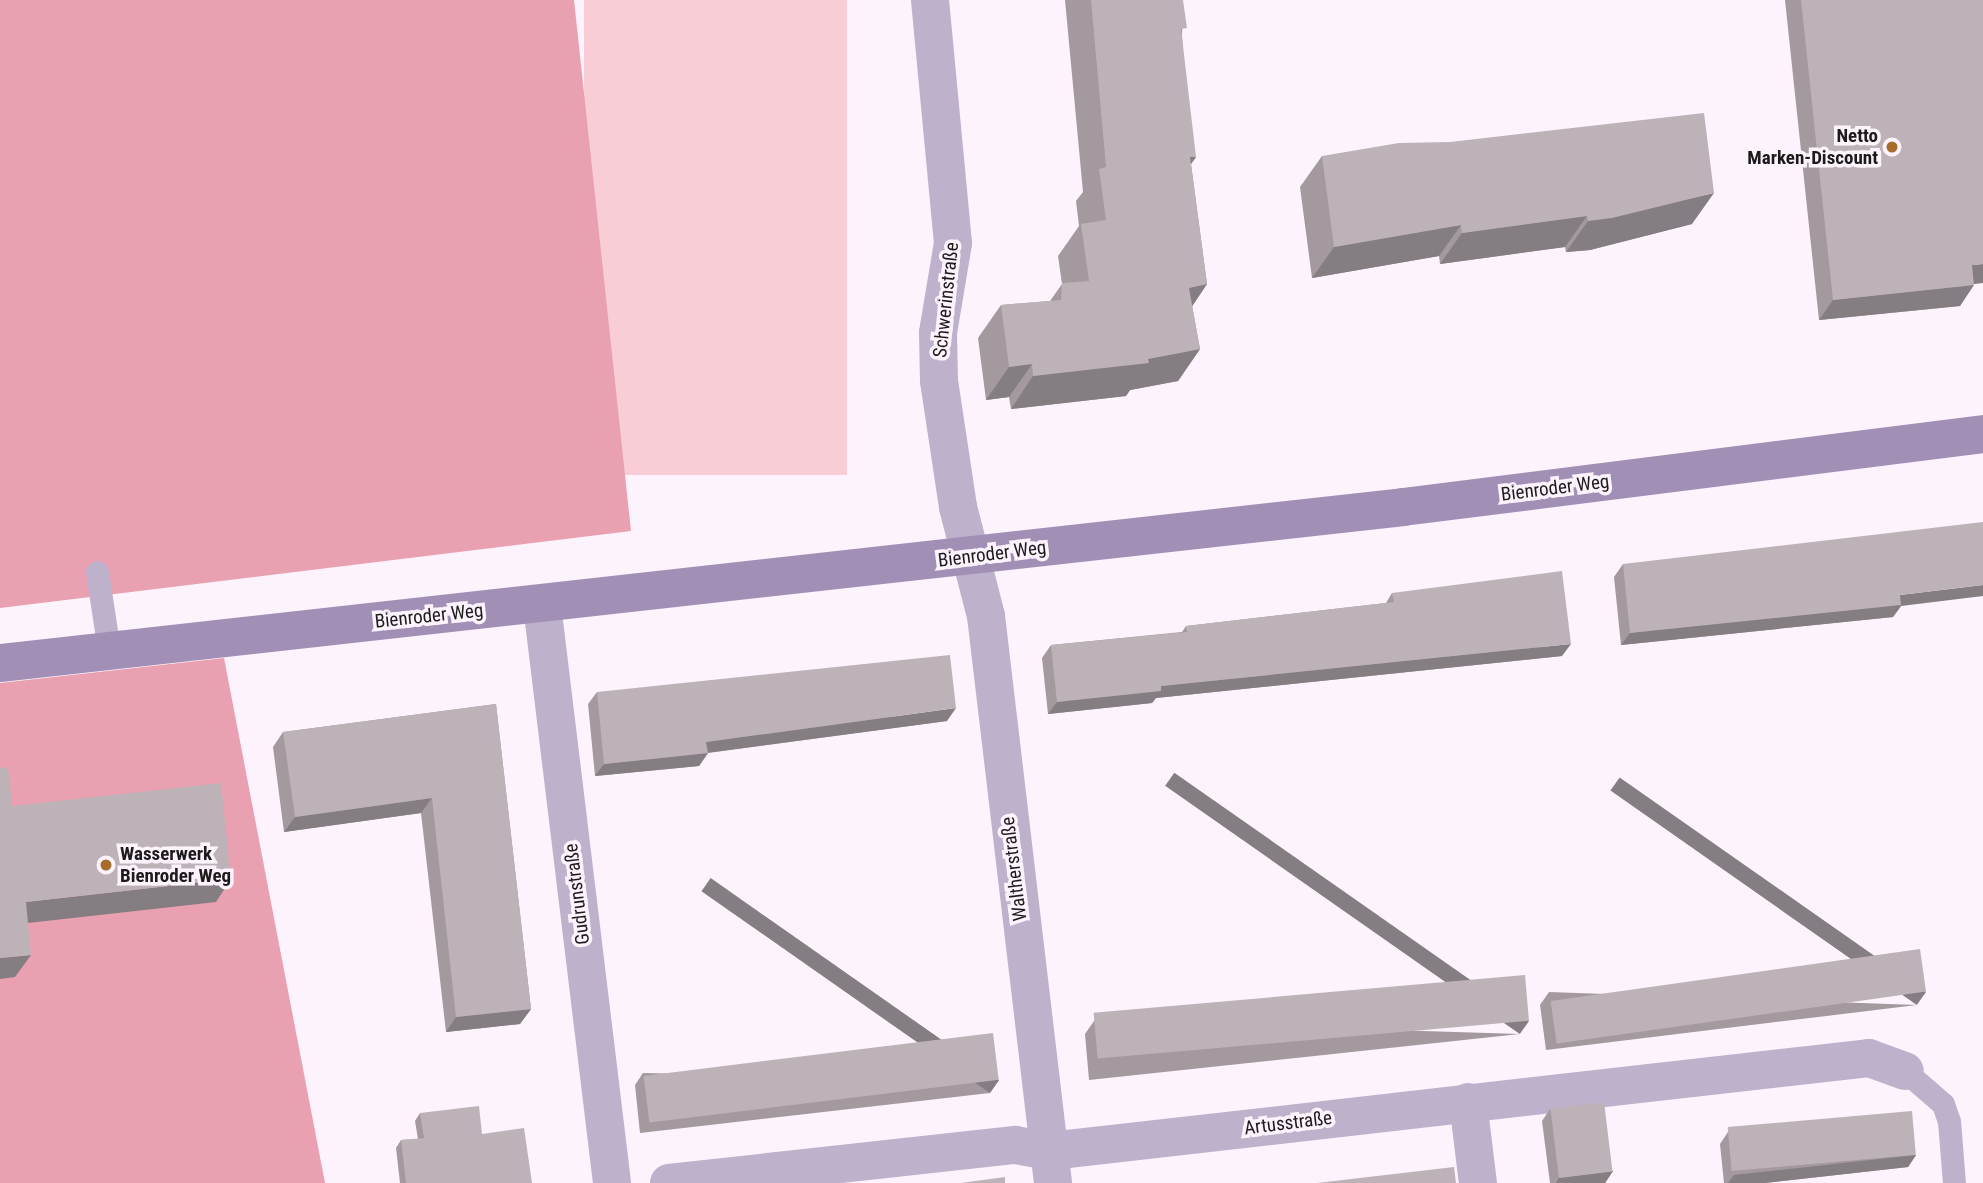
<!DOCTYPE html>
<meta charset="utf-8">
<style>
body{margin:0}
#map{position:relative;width:1983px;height:1183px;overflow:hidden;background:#fcf3fc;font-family:"Roboto Condensed",sans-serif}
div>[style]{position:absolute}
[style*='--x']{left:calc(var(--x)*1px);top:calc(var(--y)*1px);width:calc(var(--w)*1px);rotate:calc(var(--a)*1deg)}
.green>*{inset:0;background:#f8cdd5;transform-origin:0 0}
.forest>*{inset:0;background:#e9a0b0}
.lane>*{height:23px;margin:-11.5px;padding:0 11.5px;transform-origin:11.5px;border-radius:11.5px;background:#beb1cc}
.street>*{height:38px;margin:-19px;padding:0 19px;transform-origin:19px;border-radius:19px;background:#beb1cc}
.secondary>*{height:38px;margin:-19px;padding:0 19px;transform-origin:19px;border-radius:19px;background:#a28fb6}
.wall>*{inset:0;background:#a3999e}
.shaded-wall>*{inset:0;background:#847d81;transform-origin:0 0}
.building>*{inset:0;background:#bdb2b8;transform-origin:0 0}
.dots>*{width:19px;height:19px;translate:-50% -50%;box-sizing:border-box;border:4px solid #fcf3fc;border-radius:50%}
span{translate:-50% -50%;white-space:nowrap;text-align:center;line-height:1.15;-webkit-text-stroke:7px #fcf3fc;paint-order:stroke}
.poi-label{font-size:19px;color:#1d1a1c;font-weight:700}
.right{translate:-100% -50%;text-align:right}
.left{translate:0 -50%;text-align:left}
.street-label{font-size:19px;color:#1d1a1c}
</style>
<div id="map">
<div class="green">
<i style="left:584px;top:0;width:263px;height:475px"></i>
</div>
<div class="forest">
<i style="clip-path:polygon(0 0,574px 0,631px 531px,0 608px)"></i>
<i style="clip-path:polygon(224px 658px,325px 1183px,0 1183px,0 683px)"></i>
</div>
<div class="lane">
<i style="--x:97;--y:572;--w:79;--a:81.3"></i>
<i style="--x:1905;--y:1071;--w:50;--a:41"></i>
<i style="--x:1943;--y:1104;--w:18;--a:71"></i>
<i style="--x:1949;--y:1121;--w:62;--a:85.4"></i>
</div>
<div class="street">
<i style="--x:930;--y:0;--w:244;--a:84.6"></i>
<i style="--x:953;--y:243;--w:91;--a:99.5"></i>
<i style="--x:938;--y:333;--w:48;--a:88.8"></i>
<i style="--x:939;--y:381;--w:127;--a:81.4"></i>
<i style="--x:958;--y:507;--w:113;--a:75.6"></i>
<i style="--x:986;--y:616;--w:571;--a:83.26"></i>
<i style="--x:542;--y:605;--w:582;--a:83.09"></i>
<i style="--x:1468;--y:1102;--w:82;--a:83"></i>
<i style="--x:669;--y:1183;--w:348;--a:-6.3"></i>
<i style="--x:1015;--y:1145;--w:36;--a:10"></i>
<i style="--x:1050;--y:1151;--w:824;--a:-6.48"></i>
<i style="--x:1869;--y:1058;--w:38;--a:20"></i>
</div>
<div class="secondary">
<i style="--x:0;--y:663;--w:1412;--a:-6.34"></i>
<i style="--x:1403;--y:507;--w:585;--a:-7.17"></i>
</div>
<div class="wall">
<i style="clip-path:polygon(1065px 0,1183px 0,1182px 36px,1191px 164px,1207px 284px,1192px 306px,1200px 349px,1178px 381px,1130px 390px,1126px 396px,1011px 409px,1009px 397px,986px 400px,978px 338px,1001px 305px,1050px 301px,1062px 284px,1058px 256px,1079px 226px,1076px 201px,1083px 192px)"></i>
<i style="clip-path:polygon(1785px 0,1983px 0,1974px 284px,1960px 306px,1819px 320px)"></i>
<i style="clip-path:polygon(1322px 156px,1692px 224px,1590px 250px,1566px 252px,1565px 247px,1440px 264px,1439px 256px,1312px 278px,1300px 187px)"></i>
<i style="clip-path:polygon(1623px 564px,1901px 606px,1893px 617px,1621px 645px,1614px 577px)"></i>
<i style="clip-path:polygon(1392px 593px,1562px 656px,1156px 698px,1152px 703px,1048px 714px,1042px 658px,1051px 645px,1182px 632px,1186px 626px,1386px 603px)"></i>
<i style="clip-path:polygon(597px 692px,947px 721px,708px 753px,699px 766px,595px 776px,588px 704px)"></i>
<i style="clip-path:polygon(496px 704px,531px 1009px,520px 1024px,446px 1032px,421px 813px,284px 832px,273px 747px,283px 732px)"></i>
<i style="clip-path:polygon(1549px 992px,1917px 1005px,1546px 1050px,1540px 1005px)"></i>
<i style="clip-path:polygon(1094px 1021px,1520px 1034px,1089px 1080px,1085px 1034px)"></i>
<i style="clip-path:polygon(643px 1073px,999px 1080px,990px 1093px,640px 1133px,635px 1085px)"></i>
<i style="clip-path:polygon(1550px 1109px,1613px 1171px,1605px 1183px,1550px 1183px,1542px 1121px)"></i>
<i style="clip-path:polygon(420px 1113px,482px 1134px,532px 1183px,400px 1183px,396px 1148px,401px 1140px,418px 1139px,415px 1121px)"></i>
<i style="clip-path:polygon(1728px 1132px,1916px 1155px,1908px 1167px,1765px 1183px,1724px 1183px,1720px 1144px)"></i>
</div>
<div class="shaded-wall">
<i style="clip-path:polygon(1190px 157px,1196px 157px,1174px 189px)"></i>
<i style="clip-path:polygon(1714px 193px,1692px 224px,1590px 250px,1566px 252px,1588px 221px)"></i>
<i style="clip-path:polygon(1587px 216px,1565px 247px,1440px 264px,1462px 233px)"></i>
<i style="clip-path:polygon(1461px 225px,1439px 256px,1312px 278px,1334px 247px)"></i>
<i style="clip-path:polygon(1983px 264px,1983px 283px,1958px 286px,1972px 265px)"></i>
<i style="clip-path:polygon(1207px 284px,1185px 317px,1189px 288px)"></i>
<i style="clip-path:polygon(1974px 285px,1960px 306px,1819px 320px,1833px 300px)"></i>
<i style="clip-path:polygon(1200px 349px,1178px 381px,1130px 390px,1126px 396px,1011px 409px,1033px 376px,1148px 359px)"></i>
<i style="clip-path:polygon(1032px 364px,1009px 397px,986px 400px,1009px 367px)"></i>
<i style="clip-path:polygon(1983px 585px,1983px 596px,1901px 606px,1893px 617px,1621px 645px,1630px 633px,1900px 595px)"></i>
<i style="clip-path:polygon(1571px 644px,1562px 656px,1156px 698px,1152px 703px,1048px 714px,1057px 702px,1161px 686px)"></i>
<i style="clip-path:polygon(956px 708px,947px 721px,698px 754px,706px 742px)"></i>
<i style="clip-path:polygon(708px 753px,699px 766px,595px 776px,604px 764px)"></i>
<i style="clip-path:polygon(432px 798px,421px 813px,284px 832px,295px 817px)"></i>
<i style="clip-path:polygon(231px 879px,216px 902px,10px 925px,26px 902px)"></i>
<i style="clip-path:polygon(31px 955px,15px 977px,0 979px,0 958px)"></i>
<i style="left:1926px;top:992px;width:16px;height:374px;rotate:125deg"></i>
<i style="clip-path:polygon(531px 1009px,520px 1024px,446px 1032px,456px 1017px)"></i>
<i style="left:1529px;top:1021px;width:16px;height:433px;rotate:125deg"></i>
<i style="left:999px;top:1080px;width:16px;height:352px;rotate:125deg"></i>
<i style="clip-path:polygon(1916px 1155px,1908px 1167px,1765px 1183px,1728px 1183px,1734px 1175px)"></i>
<i style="clip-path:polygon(1613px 1171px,1605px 1183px,1556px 1183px,1559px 1178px)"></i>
</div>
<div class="building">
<i style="clip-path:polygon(1091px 0,1183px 0,1187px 28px,1181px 29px,1196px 157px,1190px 157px,1207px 284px,1189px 288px,1200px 349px,1148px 359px,1149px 363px,1033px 376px,1032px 364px,1009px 367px,1001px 305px,1061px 300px,1062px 283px,1089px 281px,1081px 224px,1106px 220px,1099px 169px,1106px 167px)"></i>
<i style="clip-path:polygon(1801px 0,1983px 0,1983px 264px,1972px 265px,1974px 285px,1833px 300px)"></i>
<i style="clip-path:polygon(1704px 113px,1714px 193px,1612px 218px,1588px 221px,1587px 216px,1462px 233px,1461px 225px,1334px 247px,1322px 156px,1399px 143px,1450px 142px)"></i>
<i style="clip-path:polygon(1983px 522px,1983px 585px,1900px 595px,1901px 605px,1630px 633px,1623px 564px)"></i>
<i style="clip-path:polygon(1562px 571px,1571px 644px,1161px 686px,1161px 691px,1057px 702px,1051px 645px,1187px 632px,1186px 626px,1394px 602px,1392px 593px)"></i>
<i style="clip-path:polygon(950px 655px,956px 708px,706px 742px,708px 753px,604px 764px,597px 692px)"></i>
<i style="clip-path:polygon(496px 704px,531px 1009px,456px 1017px,432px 798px,295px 817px,283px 732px)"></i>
<i style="clip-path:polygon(8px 767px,12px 806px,221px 783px,231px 879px,26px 902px,31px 955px,0 958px,0 768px)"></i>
<i style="left:1920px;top:949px;width:43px;height:373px;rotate:82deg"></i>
<i style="left:1525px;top:975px;width:46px;height:433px;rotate:85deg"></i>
<i style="left:993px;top:1033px;width:47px;height:352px;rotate:83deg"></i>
<i style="left:1604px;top:1102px;width:70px;height:54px;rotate:83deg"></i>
<i style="clip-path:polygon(479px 1106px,482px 1134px,524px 1128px,532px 1183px,406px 1183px,401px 1140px,424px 1138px,420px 1113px)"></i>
<i style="left:1912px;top:1111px;width:44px;height:185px;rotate:85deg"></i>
<i style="clip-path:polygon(1454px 1167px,1456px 1183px,1317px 1183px)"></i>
<i style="clip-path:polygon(1005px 1177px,1005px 1183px,961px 1183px)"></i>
</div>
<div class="dots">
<i style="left:1892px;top:147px;background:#a76c2e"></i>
<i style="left:106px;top:865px;background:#a76c2e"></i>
</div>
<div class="poi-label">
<span class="right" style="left:1878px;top:147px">Netto<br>Marken-Discount</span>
<span class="left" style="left:120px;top:865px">Wasserwerk<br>Bienroder Weg</span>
</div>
<div class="street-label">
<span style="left:946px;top:300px;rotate:-84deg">Schwerinstraße</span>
<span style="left:1555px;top:488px;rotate:-7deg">Bienroder Weg</span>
<span style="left:992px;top:554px;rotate:-7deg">Bienroder Weg</span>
<span style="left:429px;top:616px;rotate:-6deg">Bienroder Weg</span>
<span style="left:1014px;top:869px;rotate:-97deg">Waltherstraße</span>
<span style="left:577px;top:894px;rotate:-97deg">Gudrunstraße</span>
<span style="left:1288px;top:1123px;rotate:-7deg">Artusstraße</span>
</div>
</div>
